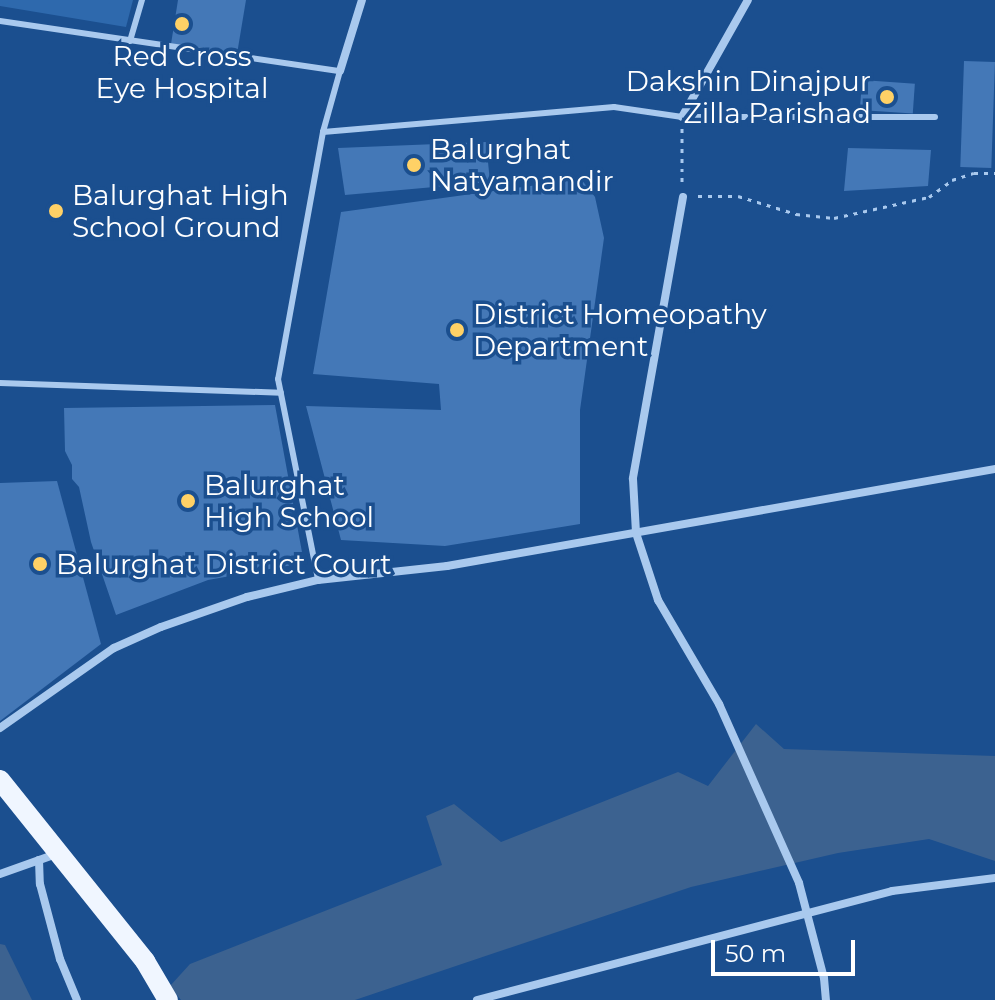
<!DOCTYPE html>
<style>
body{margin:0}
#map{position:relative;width:995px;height:1000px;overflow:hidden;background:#1b4f8f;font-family:Montserrat,sans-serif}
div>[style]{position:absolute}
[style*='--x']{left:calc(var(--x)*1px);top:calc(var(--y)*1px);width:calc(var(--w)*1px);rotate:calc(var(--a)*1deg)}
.green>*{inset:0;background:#2e69ad}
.water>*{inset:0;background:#3c6290}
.building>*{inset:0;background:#4478b7;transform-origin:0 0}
.path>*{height:3px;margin-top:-1.5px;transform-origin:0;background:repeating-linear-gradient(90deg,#a9c9ee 0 4px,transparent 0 10px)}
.lane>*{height:6px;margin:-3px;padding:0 3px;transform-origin:3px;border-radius:3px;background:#a9c9ee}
.street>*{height:8px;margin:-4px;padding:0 4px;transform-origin:4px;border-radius:4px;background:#a9c9ee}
.primary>*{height:20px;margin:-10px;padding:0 10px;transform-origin:10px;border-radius:10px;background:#f0f6ff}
.dots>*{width:22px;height:22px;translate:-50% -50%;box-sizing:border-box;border:4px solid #1b4f8f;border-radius:50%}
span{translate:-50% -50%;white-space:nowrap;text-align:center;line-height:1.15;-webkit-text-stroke:7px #1b4f8f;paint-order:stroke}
.poi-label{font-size:28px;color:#fff}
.right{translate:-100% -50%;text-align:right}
.left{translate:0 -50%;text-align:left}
.scale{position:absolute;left:711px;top:940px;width:144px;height:36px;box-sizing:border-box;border:4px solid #fff;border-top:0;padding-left:10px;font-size:24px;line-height:28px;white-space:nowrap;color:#fff;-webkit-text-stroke:6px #1b4f8f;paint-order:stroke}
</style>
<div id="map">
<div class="green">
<i style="clip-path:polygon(0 0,133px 0,126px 27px,0 6px)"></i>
</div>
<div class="water">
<i style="clip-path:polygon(756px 724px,784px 749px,995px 756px,995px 861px,929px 839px,838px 853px,691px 887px,355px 1000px,181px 1000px,170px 986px,190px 964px,442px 865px,426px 816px,454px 804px,501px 842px,678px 772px,708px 786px)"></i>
<i style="clip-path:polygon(0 944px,5px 945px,32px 1000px,0 1000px)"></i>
</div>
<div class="building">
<i style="clip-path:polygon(178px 0,246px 0,237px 54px,171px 44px)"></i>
<i style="left:964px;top:61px;width:31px;height:106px;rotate:2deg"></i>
<i style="left:862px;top:80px;width:53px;height:30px;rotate:4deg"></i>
<i style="clip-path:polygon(486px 142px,490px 182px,345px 195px,338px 148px)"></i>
<i style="clip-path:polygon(848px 148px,931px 150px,928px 186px,844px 191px)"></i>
<i style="clip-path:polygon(581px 179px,595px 197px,604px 238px,580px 410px,580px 524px,445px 546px,341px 540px,306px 406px,441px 410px,439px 384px,313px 374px,341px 212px)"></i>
<i style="clip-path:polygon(275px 405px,304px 563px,208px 580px,116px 615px,91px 542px,79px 487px,72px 479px,72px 465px,65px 451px,64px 408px)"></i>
<i style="clip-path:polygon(57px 481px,101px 644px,0 721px,0 483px)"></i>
</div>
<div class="path">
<i style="--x:682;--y:128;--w:57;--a:90"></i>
<i style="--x:698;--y:196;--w:40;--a:0"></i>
<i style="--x:738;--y:196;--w:61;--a:17.2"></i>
<i style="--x:796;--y:214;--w:38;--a:6"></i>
<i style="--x:834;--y:218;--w:97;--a:-12.5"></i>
<i style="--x:929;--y:197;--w:29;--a:-36"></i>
<i style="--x:952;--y:180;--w:23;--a:-18"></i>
<i style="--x:974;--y:173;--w:21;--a:0"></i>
</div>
<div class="lane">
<i style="--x:0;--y:21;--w:344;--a:8.4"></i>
<i style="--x:340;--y:71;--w:63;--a:105.6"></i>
<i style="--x:323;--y:132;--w:251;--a:100.3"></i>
<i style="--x:278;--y:379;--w:205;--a:78.7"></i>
<i style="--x:130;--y:41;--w:43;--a:-73.7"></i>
<i style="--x:323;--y:132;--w:292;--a:-4.9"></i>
<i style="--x:614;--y:107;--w:69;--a:8.4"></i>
<i style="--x:682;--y:117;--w:253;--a:0"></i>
<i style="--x:0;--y:383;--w:281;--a:2"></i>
</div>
<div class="street">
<i style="--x:340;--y:71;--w:74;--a:-72.8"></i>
<i style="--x:682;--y:117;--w:134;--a:-60.6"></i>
<i style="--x:683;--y:197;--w:286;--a:100.1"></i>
<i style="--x:633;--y:479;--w:54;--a:86.8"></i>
<i style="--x:636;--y:533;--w:71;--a:71.8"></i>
<i style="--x:658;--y:600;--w:121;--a:59.6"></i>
<i style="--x:719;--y:704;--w:196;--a:65.9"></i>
<i style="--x:799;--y:883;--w:98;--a:75.3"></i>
<i style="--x:824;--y:978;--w:22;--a:85"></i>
<i style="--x:0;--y:728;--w:139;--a:-35.1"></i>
<i style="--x:114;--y:648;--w:51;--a:-24.1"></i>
<i style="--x:161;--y:627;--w:91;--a:-19.2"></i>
<i style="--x:247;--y:597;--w:73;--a:-13.5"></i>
<i style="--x:318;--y:580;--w:130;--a:-6.2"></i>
<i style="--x:447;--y:566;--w:557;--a:-10.04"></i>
<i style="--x:39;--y:860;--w:24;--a:88"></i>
<i style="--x:40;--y:884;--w:78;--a:75.1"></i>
<i style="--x:60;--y:959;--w:44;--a:67.5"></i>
<i style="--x:0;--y:874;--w:63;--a:-19.6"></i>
<i style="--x:477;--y:1000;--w:429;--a:-14.7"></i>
<i style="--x:892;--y:891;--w:104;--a:-7.2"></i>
</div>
<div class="primary">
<i style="--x:0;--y:780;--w:232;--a:51.3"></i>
<i style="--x:145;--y:961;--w:45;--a:59.5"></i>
</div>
<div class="dots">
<i style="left:182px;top:24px;background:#ffd166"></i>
<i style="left:887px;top:97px;background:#ffd166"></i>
<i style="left:414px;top:165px;background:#ffd166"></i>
<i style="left:56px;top:211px;background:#ffd166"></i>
<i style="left:457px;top:330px;background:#ffd166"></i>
<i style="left:188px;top:501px;background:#ffd166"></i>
<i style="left:40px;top:564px;background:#ffd166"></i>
</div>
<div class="poi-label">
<span style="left:182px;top:72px">Red Cross<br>Eye Hospital</span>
<span class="right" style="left:871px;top:97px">Dakshin Dinajpur<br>Zilla Parishad</span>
<span class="left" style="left:430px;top:165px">Balurghat<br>Natyamandir</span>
<span class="left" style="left:72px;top:211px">Balurghat High<br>School Ground</span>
<span class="left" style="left:473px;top:330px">District Homeopathy<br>Department</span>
<span class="left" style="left:204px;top:501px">Balurghat<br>High School</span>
<span class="left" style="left:56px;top:564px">Balurghat District Court</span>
</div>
<div class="scale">50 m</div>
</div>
